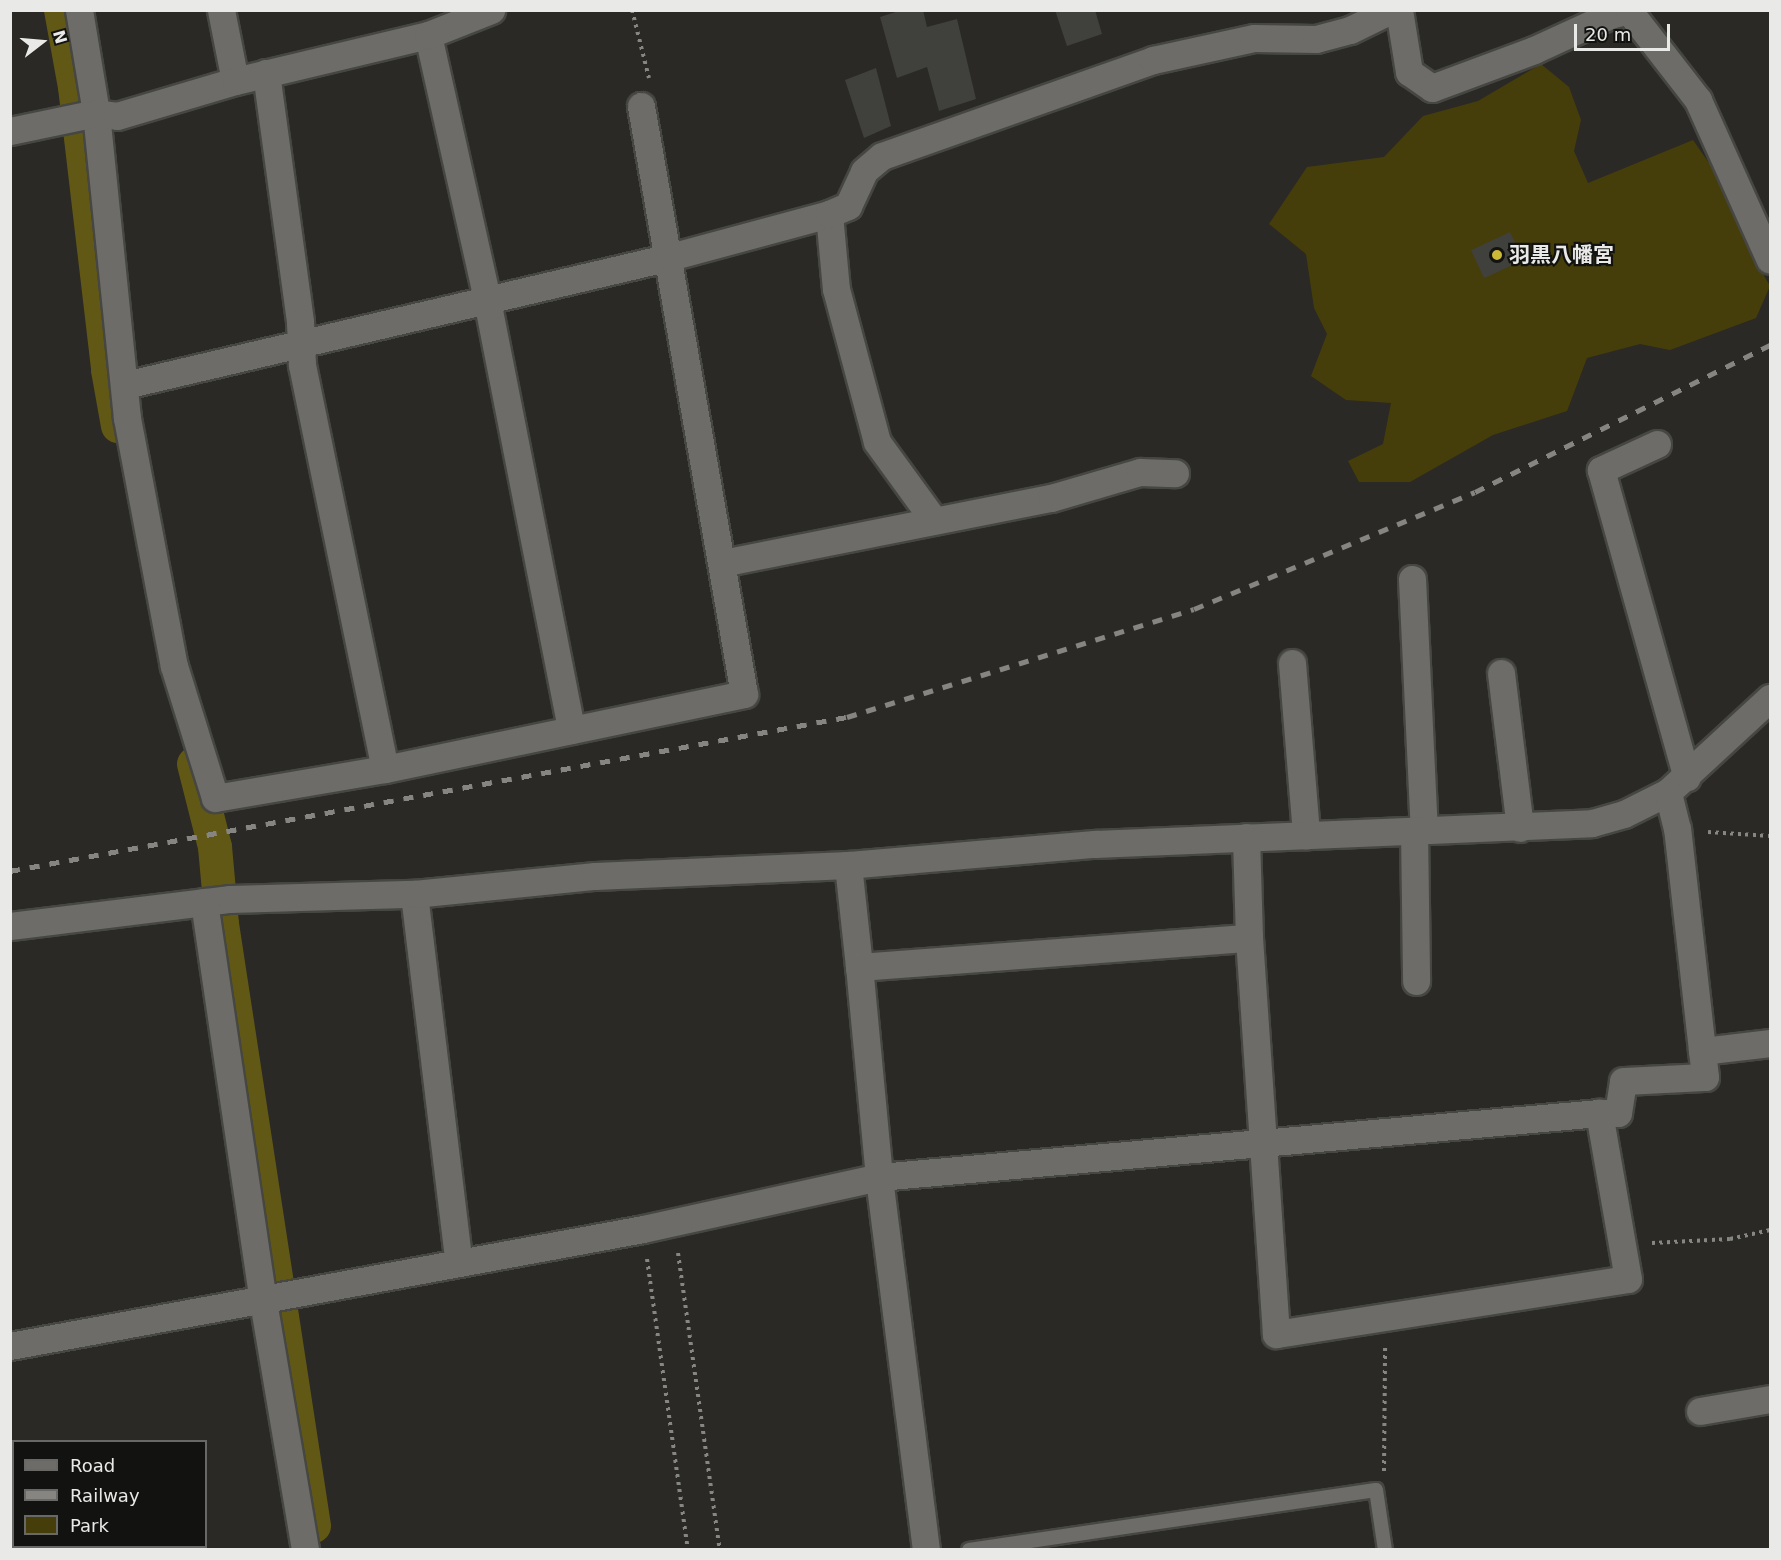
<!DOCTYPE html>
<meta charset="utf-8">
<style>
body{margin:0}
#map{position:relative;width:1781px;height:1560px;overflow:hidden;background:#2a2925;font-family:"DejaVu Sans","Noto Sans JP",sans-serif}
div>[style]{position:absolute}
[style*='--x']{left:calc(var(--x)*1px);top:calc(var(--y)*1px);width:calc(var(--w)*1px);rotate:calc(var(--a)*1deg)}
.green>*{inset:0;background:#463e0a}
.canal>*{height:34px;margin:-17px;padding:0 17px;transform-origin:17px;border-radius:17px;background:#625815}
.building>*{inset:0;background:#40403c;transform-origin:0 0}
.path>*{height:4px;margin-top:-2px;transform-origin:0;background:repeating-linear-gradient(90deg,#868683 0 3px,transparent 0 7.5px)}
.roads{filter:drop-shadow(2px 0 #464642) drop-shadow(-2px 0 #464642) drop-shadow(0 2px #464642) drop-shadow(0 -2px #464642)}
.service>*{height:14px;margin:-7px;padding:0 7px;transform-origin:7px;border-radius:7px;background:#6d6c68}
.minor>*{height:27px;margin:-13.5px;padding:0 13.5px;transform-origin:13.5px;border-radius:13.5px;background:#6d6c68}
.rail>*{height:4.5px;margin-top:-2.25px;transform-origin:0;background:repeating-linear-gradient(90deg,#868582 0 10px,transparent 0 20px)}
.dots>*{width:16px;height:16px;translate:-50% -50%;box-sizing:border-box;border:3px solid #121210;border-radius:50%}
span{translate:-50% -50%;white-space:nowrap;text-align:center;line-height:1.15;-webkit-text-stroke:4.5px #121210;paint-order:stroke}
.poi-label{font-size:21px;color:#e9e9e7;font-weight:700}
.left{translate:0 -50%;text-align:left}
.frame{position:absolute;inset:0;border:12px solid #e9e9e7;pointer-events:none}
.legend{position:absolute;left:12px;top:1440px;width:195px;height:108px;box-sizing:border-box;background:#121210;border:2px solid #686866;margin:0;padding:8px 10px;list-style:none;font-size:18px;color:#e9e9e7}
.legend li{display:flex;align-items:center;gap:12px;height:30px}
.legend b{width:30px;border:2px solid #686866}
.north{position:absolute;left:12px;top:12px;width:60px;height:60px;-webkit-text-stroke:4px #121210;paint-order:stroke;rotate:74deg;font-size:16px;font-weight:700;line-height:24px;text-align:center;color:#e9e9e7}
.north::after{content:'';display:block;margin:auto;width:21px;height:27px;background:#e9e9e7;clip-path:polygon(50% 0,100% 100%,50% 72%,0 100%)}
.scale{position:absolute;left:1574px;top:24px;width:96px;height:27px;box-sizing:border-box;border:3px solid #e9e9e7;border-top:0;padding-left:8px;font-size:18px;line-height:21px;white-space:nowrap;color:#e9e9e7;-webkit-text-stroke:4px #121210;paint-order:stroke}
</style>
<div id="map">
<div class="green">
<i style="clip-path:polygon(1541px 64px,1569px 87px,1581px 120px,1574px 151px,1588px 183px,1693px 140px,1730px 193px,1743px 239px,1770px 286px,1756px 318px,1670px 350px,1640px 344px,1587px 358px,1567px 411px,1493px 435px,1410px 482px,1359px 482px,1348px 461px,1383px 444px,1391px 403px,1346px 400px,1311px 376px,1327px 334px,1314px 308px,1306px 254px,1269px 224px,1307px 167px,1384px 157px,1423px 116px,1478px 101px)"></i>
</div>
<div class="canal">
<i style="--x:61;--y:10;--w:78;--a:79.7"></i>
<i style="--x:75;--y:87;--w:285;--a:83.3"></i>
<i style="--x:108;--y:370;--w:57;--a:79.9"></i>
<i style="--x:194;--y:764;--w:86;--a:75.8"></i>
<i style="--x:215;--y:847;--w:77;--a:84.8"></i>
<i style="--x:222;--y:924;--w:609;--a:81.31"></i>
</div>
<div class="building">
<i style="clip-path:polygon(902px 10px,923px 10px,927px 27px,957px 19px,976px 99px,939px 111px,927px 67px,897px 78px,880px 17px)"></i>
<i style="clip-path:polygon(1055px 10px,1095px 10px,1102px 34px,1067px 46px)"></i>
<i style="clip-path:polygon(876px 68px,891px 126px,864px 138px,845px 80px)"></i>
<i style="left:1510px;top:232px;width:31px;height:43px;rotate:65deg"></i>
</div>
<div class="path">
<i style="--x:632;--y:10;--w:70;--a:76"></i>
<i style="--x:1708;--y:832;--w:62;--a:3.7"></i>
<i style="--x:1652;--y:1243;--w:78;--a:-2.9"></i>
<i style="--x:1730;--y:1239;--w:41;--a:-12.7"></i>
<i style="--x:678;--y:1253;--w:300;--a:82"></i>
<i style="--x:647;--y:1259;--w:294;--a:82"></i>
<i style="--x:1384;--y:1471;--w:125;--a:-89.5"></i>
</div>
<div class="roads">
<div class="service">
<i style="--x:969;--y:1550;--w:411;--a:-8.4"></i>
<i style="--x:1376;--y:1490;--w:61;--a:81.5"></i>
</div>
<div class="minor">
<i style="--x:79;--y:10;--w:104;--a:80.6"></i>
<i style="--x:96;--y:113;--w:307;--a:84.2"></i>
<i style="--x:127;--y:418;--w:252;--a:79.3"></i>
<i style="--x:174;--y:666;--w:138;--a:72.7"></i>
<i style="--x:215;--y:798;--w:172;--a:-9.7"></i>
<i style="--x:385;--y:769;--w:367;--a:-11.8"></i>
<i style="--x:744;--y:694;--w:597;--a:-99.94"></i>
<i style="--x:221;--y:10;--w:72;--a:78.8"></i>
<i style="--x:1399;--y:10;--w:63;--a:80.8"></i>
<i style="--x:1409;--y:72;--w:28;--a:35"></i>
<i style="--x:1432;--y:88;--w:109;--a:-20.4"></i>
<i style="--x:1534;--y:50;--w:84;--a:-24.7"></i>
<i style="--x:1610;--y:15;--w:21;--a:-14"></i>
<i style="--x:1629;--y:11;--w:113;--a:52.2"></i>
<i style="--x:1698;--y:100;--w:175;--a:65.8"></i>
<i style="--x:428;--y:35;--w:271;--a:77.4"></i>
<i style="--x:487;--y:300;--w:438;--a:78.9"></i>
<i style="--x:266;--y:73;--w:251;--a:82.2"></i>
<i style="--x:300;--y:322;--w:43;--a:87.3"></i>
<i style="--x:302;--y:365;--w:412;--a:78.4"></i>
<i style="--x:10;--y:131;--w:88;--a:-11.8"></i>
<i style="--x:96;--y:113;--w:21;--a:8"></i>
<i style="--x:117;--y:116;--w:123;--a:-16.5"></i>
<i style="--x:235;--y:81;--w:198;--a:-13.4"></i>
<i style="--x:428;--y:35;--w:68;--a:-21.6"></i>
<i style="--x:829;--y:214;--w:75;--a:84.7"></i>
<i style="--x:836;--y:289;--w:158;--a:75"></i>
<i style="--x:877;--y:442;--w:95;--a:54"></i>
<i style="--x:125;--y:385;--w:560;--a:-13.22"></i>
<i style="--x:670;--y:257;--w:165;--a:-15.1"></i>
<i style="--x:829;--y:214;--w:21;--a:-23"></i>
<i style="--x:848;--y:206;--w:38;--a:-65"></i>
<i style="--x:864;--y:171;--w:23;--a:-40"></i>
<i style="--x:882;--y:156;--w:288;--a:-19.5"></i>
<i style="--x:1153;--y:60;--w:103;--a:-12.3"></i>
<i style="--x:1254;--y:38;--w:62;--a:0.9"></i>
<i style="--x:1316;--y:39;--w:35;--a:-15"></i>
<i style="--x:1350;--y:30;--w:46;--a:-26"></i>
<i style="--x:1657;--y:444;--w:62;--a:155.1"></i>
<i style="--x:1601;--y:470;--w:319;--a:74.4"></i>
<i style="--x:722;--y:563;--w:335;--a:-11.2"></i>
<i style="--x:1051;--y:498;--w:93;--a:-16.3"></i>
<i style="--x:1140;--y:472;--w:35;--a:2"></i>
<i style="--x:1412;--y:579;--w:250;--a:87.3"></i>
<i style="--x:1292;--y:663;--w:173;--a:85.3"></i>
<i style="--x:1501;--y:673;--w:156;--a:83"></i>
<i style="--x:1414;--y:830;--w:151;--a:89.2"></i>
<i style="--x:848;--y:865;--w:103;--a:83.8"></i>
<i style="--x:414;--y:894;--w:369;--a:83.1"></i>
<i style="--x:204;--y:902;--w:403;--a:81.6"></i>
<i style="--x:263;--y:1301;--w:253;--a:80.4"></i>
<i style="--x:10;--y:926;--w:222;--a:-7"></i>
<i style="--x:230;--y:899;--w:184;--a:-1.6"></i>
<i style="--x:414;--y:894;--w:182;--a:-5.7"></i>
<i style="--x:595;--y:876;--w:253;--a:-2.5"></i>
<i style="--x:848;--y:865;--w:248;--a:-4.9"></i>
<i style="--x:1095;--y:844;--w:497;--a:-2.4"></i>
<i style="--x:1592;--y:823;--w:33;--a:-16"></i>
<i style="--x:1624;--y:814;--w:49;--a:-26.6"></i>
<i style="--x:1668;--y:792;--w:139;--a:-42.7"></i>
<i style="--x:1249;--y:938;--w:397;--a:86.1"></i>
<i style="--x:1276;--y:1334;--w:356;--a:-8.9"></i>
<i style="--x:1628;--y:1279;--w:169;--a:-99.9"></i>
<i style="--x:1599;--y:1113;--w:19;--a:0"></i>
<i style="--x:1618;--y:1113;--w:32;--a:-81"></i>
<i style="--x:1623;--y:1081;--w:82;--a:-2.8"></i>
<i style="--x:1705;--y:1077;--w:250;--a:-96.4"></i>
<i style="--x:1677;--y:829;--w:38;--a:-104"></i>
<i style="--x:1702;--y:1051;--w:68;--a:-6.7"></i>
<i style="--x:10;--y:1346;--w:644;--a:-10.47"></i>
<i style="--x:643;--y:1229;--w:242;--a:-12.4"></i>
<i style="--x:879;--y:1177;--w:723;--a:-5.08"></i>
<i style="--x:1700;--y:1411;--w:71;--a:-9.7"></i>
<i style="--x:926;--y:1550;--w:376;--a:-97.2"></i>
<i style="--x:879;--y:1177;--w:211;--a:-95.4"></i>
<i style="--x:859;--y:967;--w:391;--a:-4.3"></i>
<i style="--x:1249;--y:938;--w:101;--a:-91.7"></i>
</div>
</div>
<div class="rail">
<i style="--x:10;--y:871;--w:851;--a:-10.43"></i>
<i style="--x:847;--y:717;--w:363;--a:-17.3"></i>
<i style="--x:1194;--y:609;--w:304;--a:-22.6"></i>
<i style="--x:1475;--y:492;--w:330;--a:-26.5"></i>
</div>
<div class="dots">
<i style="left:1497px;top:255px;background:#cdb938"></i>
</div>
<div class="poi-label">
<span class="left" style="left:1509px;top:255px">羽黒八幡宮</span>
</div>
<div class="frame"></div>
<ul class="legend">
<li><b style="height:8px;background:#6d6c68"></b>Road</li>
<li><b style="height:8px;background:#868582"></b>Railway</li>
<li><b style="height:16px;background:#463e0a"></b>Park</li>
</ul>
<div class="north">N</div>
<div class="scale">20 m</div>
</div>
